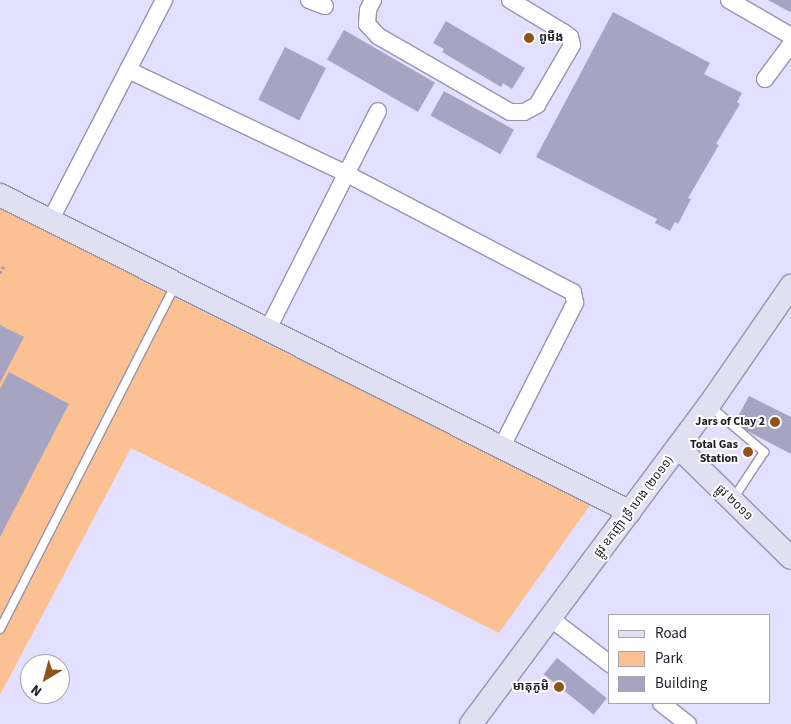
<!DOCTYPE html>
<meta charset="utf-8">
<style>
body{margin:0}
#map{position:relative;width:791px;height:724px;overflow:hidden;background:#e3e0ff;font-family:"Source Sans 3","Noto Sans Khmer",sans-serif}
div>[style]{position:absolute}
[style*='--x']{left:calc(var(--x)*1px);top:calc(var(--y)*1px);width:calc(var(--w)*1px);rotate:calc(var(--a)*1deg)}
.green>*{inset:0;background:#fcc192}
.building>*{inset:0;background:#a7a4c1;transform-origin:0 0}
.path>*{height:3px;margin-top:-1.5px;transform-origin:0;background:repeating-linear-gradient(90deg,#9d9bb3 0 2.5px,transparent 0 5px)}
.roads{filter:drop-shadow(1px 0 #9794b0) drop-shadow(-1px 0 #9794b0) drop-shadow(0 1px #9794b0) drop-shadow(0 -1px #9794b0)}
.lane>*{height:8px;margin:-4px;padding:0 4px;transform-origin:4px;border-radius:4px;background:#fff}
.street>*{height:16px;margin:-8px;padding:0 8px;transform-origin:8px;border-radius:8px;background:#fff}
.secondary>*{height:22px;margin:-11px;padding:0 11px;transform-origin:11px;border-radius:11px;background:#e1dff2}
.dots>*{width:14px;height:14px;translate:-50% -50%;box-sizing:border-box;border:2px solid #fff;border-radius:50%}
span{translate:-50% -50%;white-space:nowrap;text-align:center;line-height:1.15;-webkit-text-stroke:4px #fff;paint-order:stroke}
.poi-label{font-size:12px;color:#1e1d28;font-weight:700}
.left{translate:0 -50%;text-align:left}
.right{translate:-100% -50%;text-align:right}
.street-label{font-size:12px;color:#1e1d28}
.legend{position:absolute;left:608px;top:614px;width:162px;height:90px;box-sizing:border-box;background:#fff;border:1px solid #a5a5a9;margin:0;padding:6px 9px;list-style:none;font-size:15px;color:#1e1d28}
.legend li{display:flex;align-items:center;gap:10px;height:25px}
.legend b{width:25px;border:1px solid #a5a5a9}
.north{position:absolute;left:20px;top:654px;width:50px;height:50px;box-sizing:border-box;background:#fff;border:1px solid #a5a5a9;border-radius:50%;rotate:217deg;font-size:14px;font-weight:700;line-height:20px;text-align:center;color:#1e1d28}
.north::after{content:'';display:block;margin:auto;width:18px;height:22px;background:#905315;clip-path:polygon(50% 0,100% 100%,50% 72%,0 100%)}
</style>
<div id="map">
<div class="green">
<i style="clip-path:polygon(0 206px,591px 504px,499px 633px,131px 448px,0 695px)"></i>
</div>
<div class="building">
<i style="clip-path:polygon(768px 0,791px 0,791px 10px,790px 12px)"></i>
<i style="clip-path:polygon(613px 12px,710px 63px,704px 74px,742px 93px,737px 102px,740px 104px,716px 144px,719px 145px,688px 198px,691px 199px,678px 224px,675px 222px,670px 231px,655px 223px,657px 219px,536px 157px)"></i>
<i style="clip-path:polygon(446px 21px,525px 68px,512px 89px,503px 83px,501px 87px,442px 52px,444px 49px,433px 43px)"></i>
<i style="left:344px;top:30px;width:105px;height:34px;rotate:30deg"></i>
<i style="left:285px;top:47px;width:46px;height:59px;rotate:27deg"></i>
<i style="left:444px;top:91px;width:80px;height:28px;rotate:29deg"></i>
<i style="clip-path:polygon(0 325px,24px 337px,0 383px)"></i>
<i style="clip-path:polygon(9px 372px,69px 404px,0 537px,0 389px)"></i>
<i style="clip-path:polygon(749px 396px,791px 417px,791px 454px,734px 424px)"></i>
<i style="left:557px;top:658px;width:64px;height:21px;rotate:39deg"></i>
</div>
<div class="path">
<i style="--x:0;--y:273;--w:9;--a:-63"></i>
</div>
<div class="roads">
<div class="lane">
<i style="--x:711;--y:407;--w:70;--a:40.3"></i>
<i style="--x:764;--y:452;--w:56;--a:123.4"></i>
<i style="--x:0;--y:629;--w:385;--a:-63"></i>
</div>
<div class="street">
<i style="--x:309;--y:0;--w:17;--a:21"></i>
<i style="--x:373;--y:0;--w:11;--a:117"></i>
<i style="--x:368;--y:10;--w:14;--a:94"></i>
<i style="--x:367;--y:24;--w:16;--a:47"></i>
<i style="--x:378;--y:36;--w:152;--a:29.9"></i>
<i style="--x:510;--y:112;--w:14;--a:0"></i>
<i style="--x:524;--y:112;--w:15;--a:-28"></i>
<i style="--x:537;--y:105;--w:69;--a:-59.7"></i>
<i style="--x:572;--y:45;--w:8;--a:-104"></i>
<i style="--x:570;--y:37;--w:9;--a:-144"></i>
<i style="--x:563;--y:32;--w:62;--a:-148.9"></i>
<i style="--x:729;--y:0;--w:72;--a:30.1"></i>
<i style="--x:128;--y:70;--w:240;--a:25.4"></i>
<i style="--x:345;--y:173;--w:257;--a:27.6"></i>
<i style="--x:573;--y:292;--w:11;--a:80"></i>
<i style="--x:575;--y:303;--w:163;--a:117"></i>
<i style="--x:765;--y:79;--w:44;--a:-53.4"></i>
<i style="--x:50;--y:221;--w:249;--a:-62.7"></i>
<i style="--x:268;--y:329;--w:244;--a:-63.2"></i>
<i style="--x:550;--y:618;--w:76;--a:37.5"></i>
<i style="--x:661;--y:703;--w:34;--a:38"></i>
</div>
<div class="secondary">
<i style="--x:0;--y:195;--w:705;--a:26.71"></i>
<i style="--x:678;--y:447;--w:158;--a:44.5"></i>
<i style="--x:471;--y:724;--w:398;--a:-53.3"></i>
<i style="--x:709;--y:405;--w:145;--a:-55.4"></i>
</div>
</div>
<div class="dots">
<i style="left:529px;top:38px;background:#905315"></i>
<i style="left:775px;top:422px;background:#905315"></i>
<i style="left:748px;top:452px;background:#905315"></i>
<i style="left:559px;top:687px;background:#905315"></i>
</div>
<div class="poi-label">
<span class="left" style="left:539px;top:38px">ពូមីង</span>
<span class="right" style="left:765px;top:422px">Jars of Clay 2</span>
<span class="right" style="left:738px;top:452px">Total Gas<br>Station</span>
<span class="right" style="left:549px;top:687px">មាតុភូមិ</span>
</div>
<div class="street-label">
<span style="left:734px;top:503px;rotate:44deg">ផ្លូវ ២០១១</span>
<span style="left:634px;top:507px;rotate:-53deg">ផ្លូវ ឧកញ៉ា ទ្រី ហេង (២០១១)</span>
</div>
<ul class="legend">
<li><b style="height:6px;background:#e1dff2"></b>Road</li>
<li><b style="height:14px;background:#fcc192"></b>Park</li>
<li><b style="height:14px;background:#a7a4c1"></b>Building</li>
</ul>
<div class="north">N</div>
</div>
